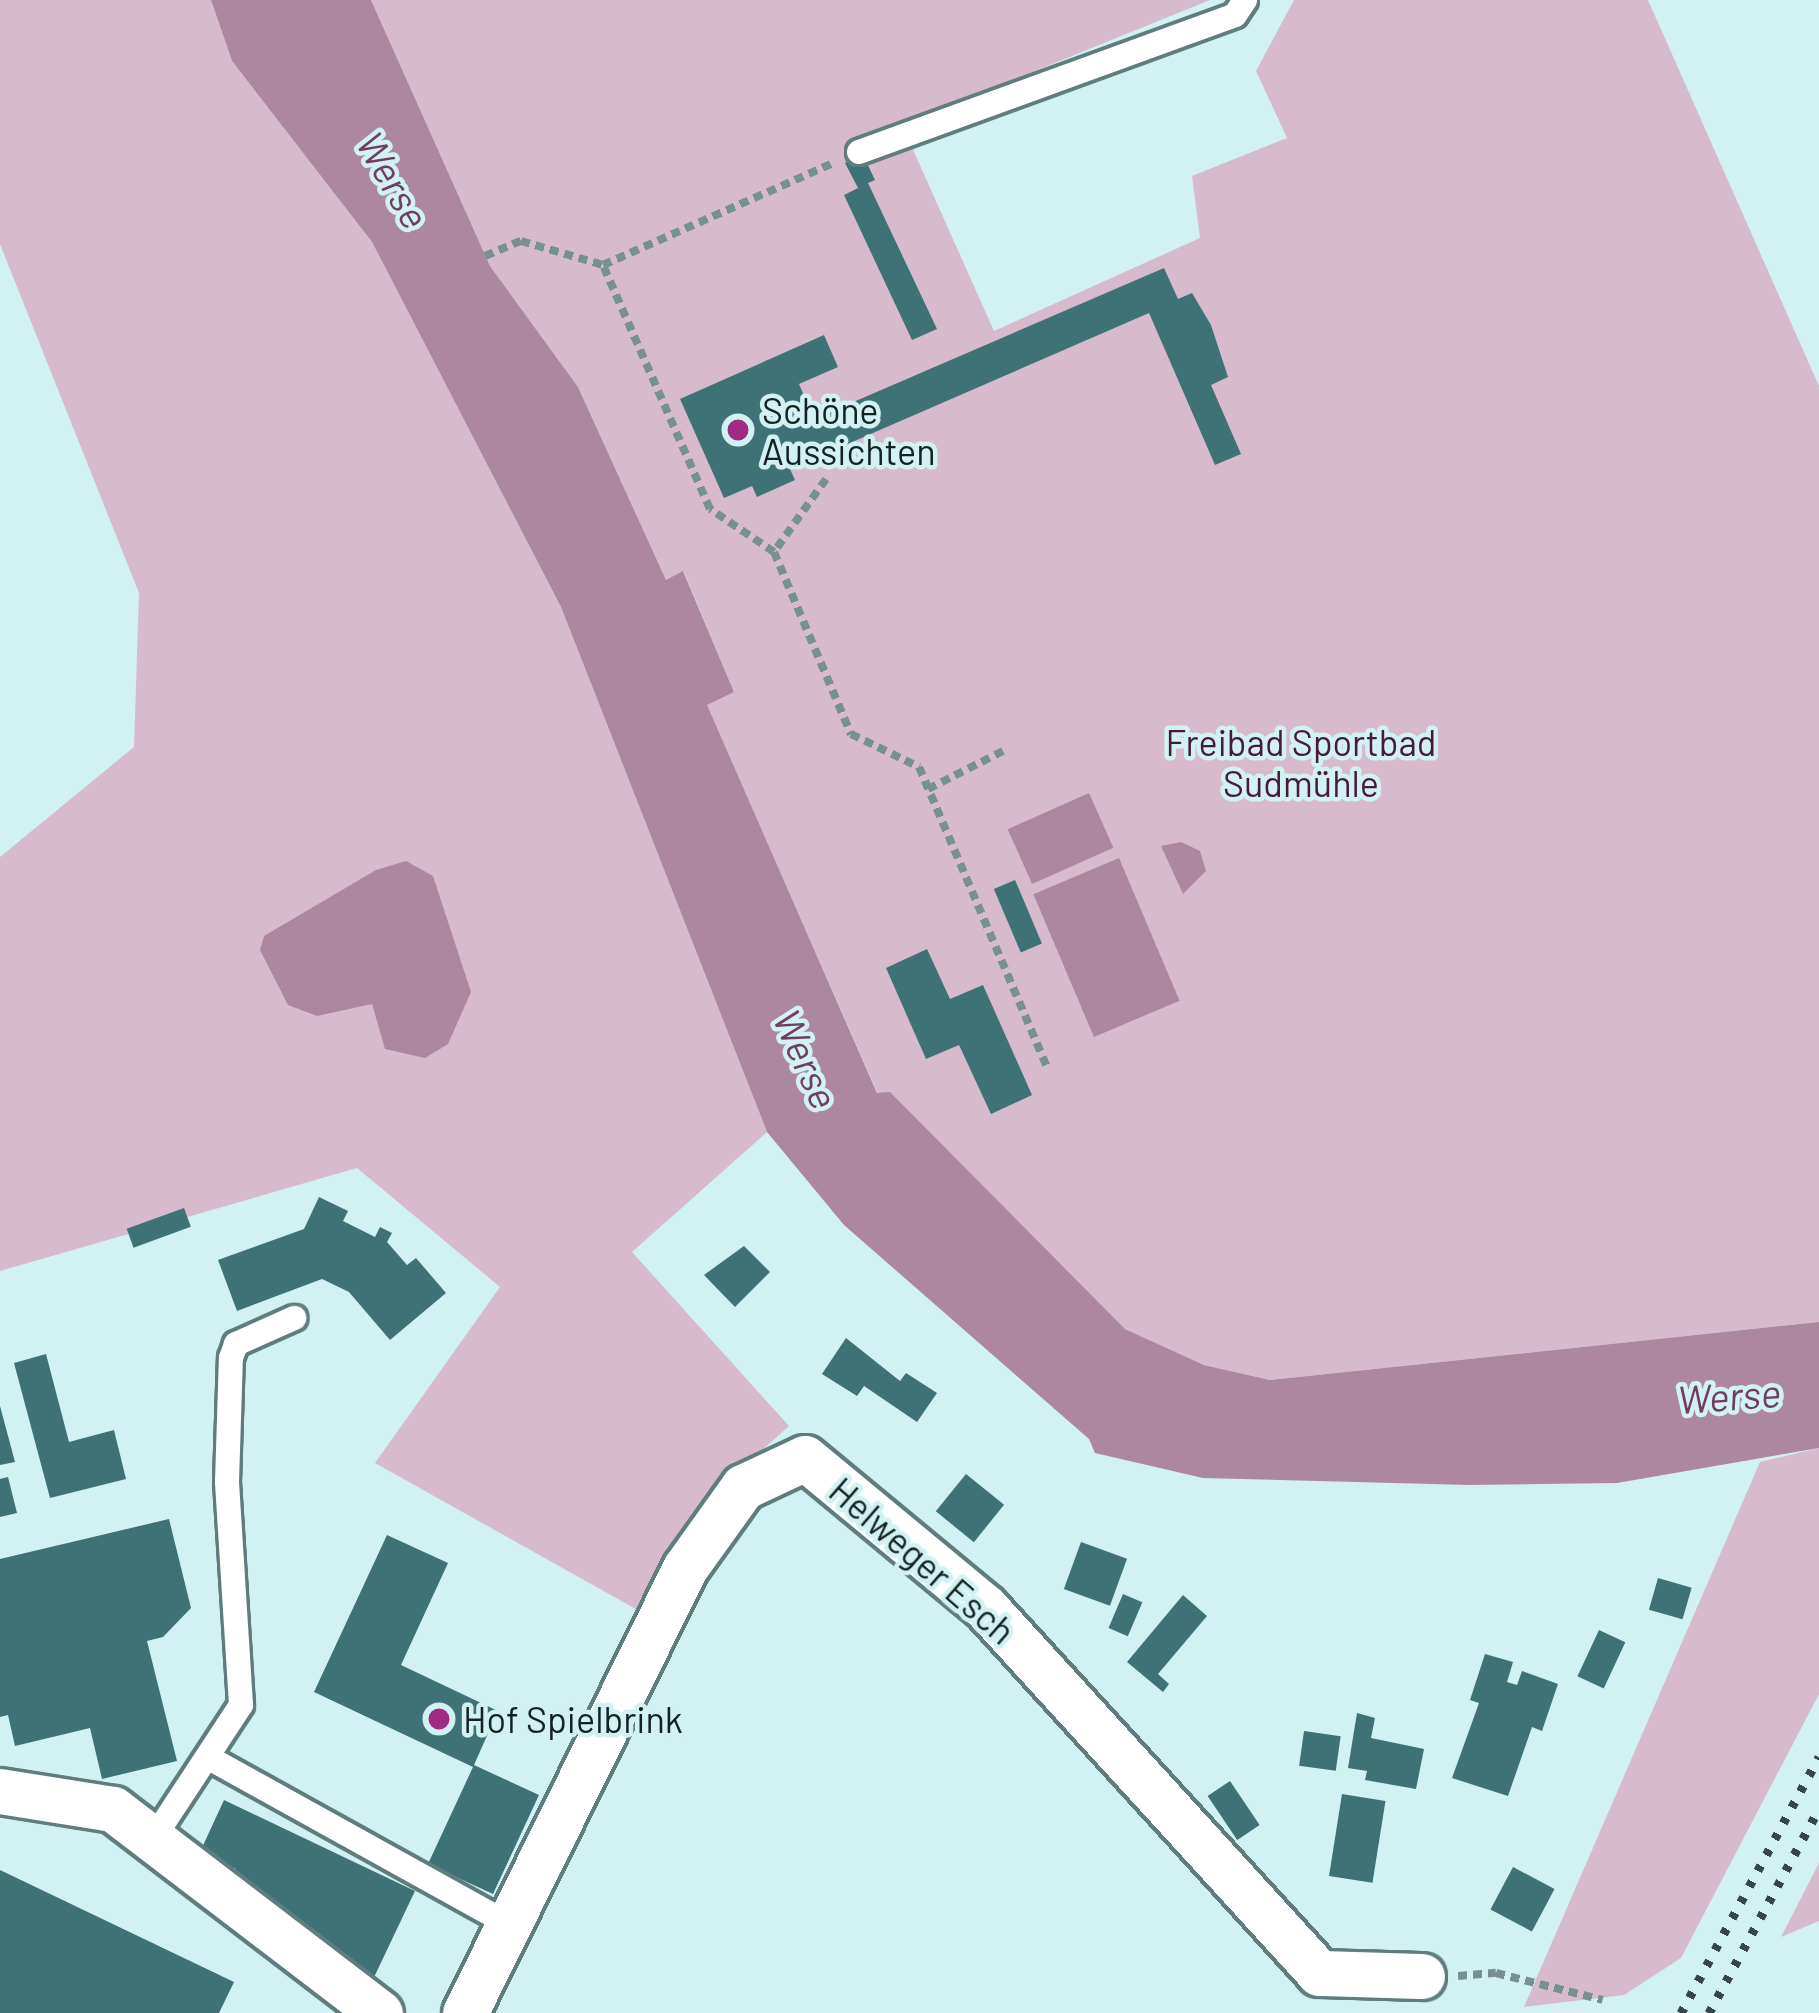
<!DOCTYPE html>
<meta charset="utf-8">
<style>
body{margin:0}
#map{position:relative;width:1819px;height:2013px;overflow:hidden;background:#d1f1f3;font-family:Barlow,sans-serif}
div>[style]{position:absolute}
[style*='--x']{left:calc(var(--x)*1px);top:calc(var(--y)*1px);width:calc(var(--w)*1px);rotate:calc(var(--a)*1deg)}
.green>*{inset:0;background:#d8bacd}
.water>*{inset:0;background:#ad879f;transform-origin:0 0}
.building>*{inset:0;background:#3e7276;transform-origin:0 0}
.path>*{height:8px;margin-top:-4px;transform-origin:0;background:repeating-linear-gradient(90deg,#799091 0 9px,transparent 0 15px)}
.roads{filter:drop-shadow(3px 0 #5f7d7f) drop-shadow(-3px 0 #5f7d7f) drop-shadow(0 3px #5f7d7f) drop-shadow(0 -3px #5f7d7f)}
.service>*{height:24px;margin:-12px;padding:0 12px;transform-origin:12px;border-radius:12px;background:#fff}
.minor>*{height:45px;margin:-22.5px;padding:0 22.5px;transform-origin:22.5px;border-radius:22.5px;background:#fff}
.rail>*{height:9px;margin-top:-4.5px;transform-origin:0;background:repeating-linear-gradient(90deg,#364545 0 6px,transparent 0 18px)}
.dots>*{width:33px;height:33px;translate:-50% -50%;box-sizing:border-box;border:6px solid #d1f1f3;border-radius:50%}
span{translate:-50% -50%;white-space:nowrap;text-align:center;line-height:1.15;-webkit-text-stroke:9px #d1f1f3;paint-order:stroke}
.poi-label{font-size:36px;color:#162222}
.left{translate:0 -50%;text-align:left}
.park-label{font-size:36px;color:#49193b}
.street-label{font-size:36px;color:#162222}
.water-label{font-size:39px;color:#713e61;font-style:italic}
</style>
<div id="map">
<div class="green">
<i style="clip-path:polygon(0 0,211px 0,232px 61px,372px 242px,561px 607px,767px 1132px,632px 1252px,789px 1426px,730px 1479px,650px 1617px,375px 1463px,500px 1287px,357px 1168px,0 1271px,0 857px,134px 747px,139px 593px,0 244px)"></i>
<i style="clip-path:polygon(371px 0,1210px 0,902px 125px,994px 331px,1200px 238px,1192px 176px,1287px 138px,1256px 71px,1294px 0,1648px 0,1819px 386px,1819px 1322px,1270px 1380px,1204px 1365px,1125px 1329px,878px 1094px,706px 704px,734px 692px,684px 572px,666px 580px,578px 387px,490px 266px)"></i>
<i style="clip-path:polygon(1819px 1448px,1819px 1694px,1681px 1958px,1624px 1995px,1524px 2007px,1760px 1462px)"></i>
<i style="clip-path:polygon(1819px 1863px,1819px 1921px,1781px 1937px)"></i>
</div>
<div class="water">
<i style="clip-path:polygon(211px 0,371px 0,490px 266px,578px 387px,666px 580px,683px 571px,734px 692px,707px 705px,877px 1093px,890px 1092px,1125px 1329px,1204px 1365px,1270px 1380px,1819px 1322px,1819px 1448px,1617px 1483px,1469px 1485px,1203px 1478px,1095px 1453px,1089px 1439px,844px 1225px,767px 1132px,561px 607px,372px 242px,232px 61px)"></i>
<i style="left:1089px;top:793px;width:60px;height:89px;rotate:66deg"></i>
<i style="clip-path:polygon(1181px 842px,1200px 851px,1206px 871px,1183px 894px,1161px 846px)"></i>
<i style="left:1119px;top:858px;width:155px;height:93px;rotate:67deg"></i>
<i style="clip-path:polygon(406px 861px,433px 876px,471px 992px,448px 1044px,425px 1058px,385px 1049px,372px 1004px,317px 1016px,288px 1005px,260px 950px,264px 936px,376px 870px)"></i>
</div>
<div class="building">
<i style="clip-path:polygon(863px 155px,875px 180px,868px 183px,937px 329px,912px 340px,844px 195px,858px 188px,845px 163px)"></i>
<i style="clip-path:polygon(1164px 268px,1178px 299px,1192px 293px,1211px 325px,1228px 377px,1211px 385px,1241px 454px,1215px 465px,1149px 313px,790px 469px,795px 480px,757px 497px,752px 486px,724px 498px,680px 399px,824px 335px,838px 367px,799px 384px,814px 419px)"></i>
<i style="left:1015px;top:880px;width:69px;height:23px;rotate:67deg"></i>
<i style="clip-path:polygon(927px 949px,950px 999px,983px 985px,1032px 1095px,991px 1114px,959px 1045px,926px 1059px,886px 968px)"></i>
<i style="clip-path:polygon(319px 1197px,348px 1211px,343px 1221px,375px 1237px,380px 1227px,392px 1233px,387px 1242px,407px 1265px,416px 1258px,446px 1293px,390px 1340px,349px 1292px,322px 1279px,237px 1311px,218px 1260px,304px 1229px)"></i>
<i style="left:184px;top:1208px;width:20px;height:61px;rotate:70deg"></i>
<i style="clip-path:polygon(744px 1246px,770px 1272px,735px 1307px,704px 1275px)"></i>
<i style="clip-path:polygon(846px 1338px,900px 1381px,906px 1373px,937px 1393px,917px 1422px,864px 1386px,857px 1396px,822px 1374px)"></i>
<i style="clip-path:polygon(46px 1354px,69px 1442px,114px 1430px,126px 1479px,50px 1498px,14px 1363px)"></i>
<i style="clip-path:polygon(0 1406px,15px 1462px,0 1465px)"></i>
<i style="left:966px;top:1474px;width:49px;height:48px;rotate:39deg"></i>
<i style="clip-path:polygon(8px 1477px,17px 1513px,0 1517px,0 1479px)"></i>
<i style="clip-path:polygon(169px 1519px,191px 1608px,163px 1637px,147px 1641px,177px 1761px,102px 1779px,90px 1728px,15px 1746px,8px 1715px,0 1717px,0 1559px)"></i>
<i style="clip-path:polygon(387px 1535px,448px 1563px,401px 1665px,498px 1711px,474px 1765px,539px 1795px,493px 1894px,428px 1864px,473px 1767px,314px 1692px)"></i>
<i style="left:1081px;top:1542px;width:49px;height:50px;rotate:20deg"></i>
<i style="left:1658px;top:1578px;width:35px;height:33px;rotate:16deg"></i>
<i style="left:1123px;top:1594px;width:21px;height:37px;rotate:23deg"></i>
<i style="clip-path:polygon(1183px 1595px,1207px 1616px,1158px 1674px,1169px 1684px,1163px 1692px,1127px 1662px)"></i>
<i style="left:1599px;top:1630px;width:29px;height:51px;rotate:25deg"></i>
<i style="clip-path:polygon(1485px 1654px,1513px 1662px,1507px 1682px,1517px 1685px,1522px 1671px,1558px 1684px,1542px 1731px,1532px 1727px,1508px 1796px,1452px 1778px,1479px 1703px,1470px 1700px)"></i>
<i style="clip-path:polygon(1357px 1713px,1375px 1718px,1371px 1738px,1424px 1749px,1416px 1789px,1365px 1780px,1367px 1771px,1348px 1768px)"></i>
<i style="left:1304px;top:1731px;width:37px;height:35px;rotate:8deg"></i>
<i style="left:1230px;top:1781px;width:53px;height:27px;rotate:56deg"></i>
<i style="left:1342px;top:1794px;width:44px;height:83px;rotate:9deg"></i>
<i style="clip-path:polygon(224px 1800px,415px 1891px,367px 1992px,227px 1885px,236px 1869px,200px 1852px)"></i>
<i style="left:1513px;top:1867px;width:47px;height:48px;rotate:28deg"></i>
<i style="clip-path:polygon(0 1870px,234px 1982px,219px 2013px,0 2013px)"></i>
</div>
<div class="path">
<i style="--x:485;--y:256;--w:39;--a:-23"></i>
<i style="--x:521;--y:241;--w:85;--a:16.3"></i>
<i style="--x:826;--y:479;--w:90;--a:125.5"></i>
<i style="--x:774;--y:552;--w:198;--a:67.1"></i>
<i style="--x:851;--y:734;--w:76;--a:25.9"></i>
<i style="--x:919;--y:767;--w:326;--a:66.9"></i>
<i style="--x:774;--y:552;--w:77;--a:-146.1"></i>
<i style="--x:710;--y:509;--w:266;--a:-113.7"></i>
<i style="--x:603;--y:265;--w:254;--a:-23.9"></i>
<i style="--x:928;--y:789;--w:89;--a:-26.9"></i>
<i style="--x:1458;--y:1976;--w:38;--a:-5"></i>
<i style="--x:1496;--y:1973;--w:110;--a:14.2"></i>
</div>
<div class="roads">
<div class="service">
<i style="--x:859;--y:152;--w:400;--a:-20"></i>
<i style="--x:1235;--y:15;--w:18;--a:-56"></i>
<i style="--x:211;--y:1759;--w:338;--a:29"></i>
<i style="--x:153;--y:1839;--w:160;--a:-56.7"></i>
<i style="--x:241;--y:1705;--w:223;--a:-93.6"></i>
<i style="--x:227;--y:1482;--w:124;--a:-88.2"></i>
<i style="--x:231;--y:1358;--w:15;--a:-70"></i>
<i style="--x:236;--y:1344;--w:64;--a:-24.1"></i>
</div>
<div class="minor">
<i style="--x:0;--y:1791;--w:114;--a:9.1"></i>
<i style="--x:113;--y:1809;--w:336;--a:37.4"></i>
<i style="--x:465;--y:2013;--w:496;--a:-63.7"></i>
<i style="--x:685;--y:1568;--w:100;--a:-54.4"></i>
<i style="--x:743;--y:1487;--w:68;--a:-25.1"></i>
<i style="--x:805;--y:1458;--w:235;--a:39.6"></i>
<i style="--x:986;--y:1608;--w:494;--a:47.6"></i>
<i style="--x:1319;--y:1973;--w:103;--a:1.7"></i>
</div>
</div>
<div class="rail">
<i style="--x:1681;--y:2013;--w:291;--a:-61.7"></i>
<i style="--x:1709;--y:2013;--w:232;--a:-61.7"></i>
</div>
<div class="dots">
<i style="left:738px;top:430px;background:#a12b83"></i>
<i style="left:439px;top:1719px;background:#a12b83"></i>
</div>
<div class="poi-label">
<span class="left" style="left:762px;top:430px">Schöne<br>Aussichten</span>
<span class="left" style="left:463px;top:1719px">Hof Spielbrink</span>
</div>
<div class="park-label">
<span style="left:1301px;top:762px">Freibad Sportbad<br>Sudmühle</span>
</div>
<div class="street-label">
<span style="left:923px;top:1560px;rotate:41deg">Helweger Esch</span>
</div>
<div class="water-label">
<span style="left:393px;top:180px;rotate:60deg">Werse</span>
<span style="left:806px;top:1059px;rotate:66deg">Werse</span>
<span style="left:1729px;top:1396px;rotate:-4deg">Werse</span>
</div>
</div>
